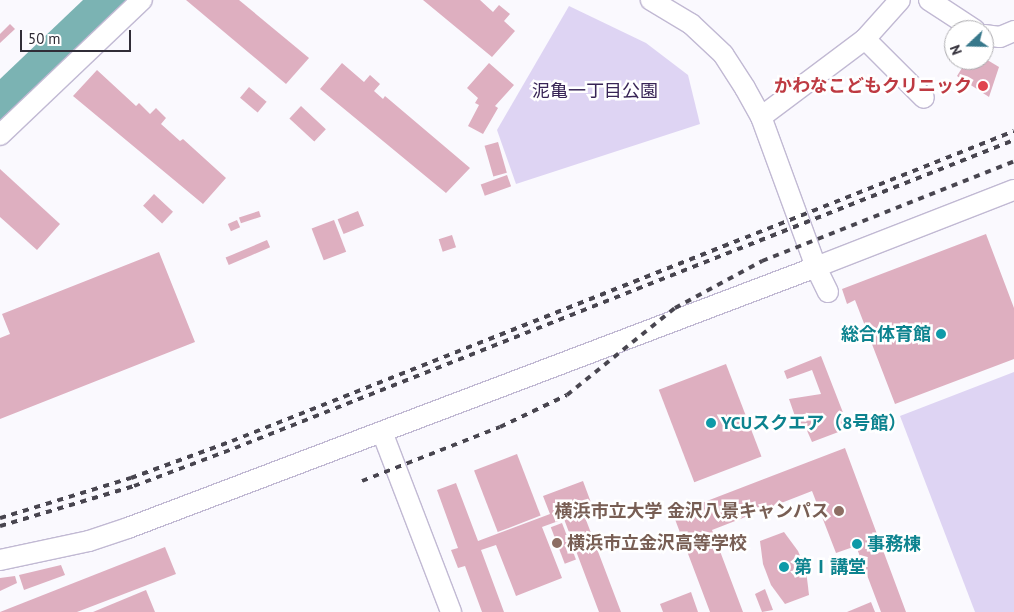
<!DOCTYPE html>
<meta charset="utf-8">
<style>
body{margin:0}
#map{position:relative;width:1014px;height:612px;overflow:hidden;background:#faf9fe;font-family:"PT Sans","Noto Sans JP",sans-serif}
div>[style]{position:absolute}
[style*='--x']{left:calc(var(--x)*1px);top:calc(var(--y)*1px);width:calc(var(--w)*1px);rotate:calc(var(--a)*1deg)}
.green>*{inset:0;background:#ded4f3}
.water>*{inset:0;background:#7bb3b3}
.building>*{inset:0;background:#deafc0;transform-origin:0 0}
.roads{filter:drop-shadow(1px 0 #c1b9d3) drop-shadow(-1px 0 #c1b9d3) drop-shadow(0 1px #c1b9d3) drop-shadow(0 -1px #c1b9d3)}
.minor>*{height:20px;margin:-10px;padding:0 10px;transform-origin:10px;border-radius:10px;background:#fff}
.rail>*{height:4px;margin-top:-2px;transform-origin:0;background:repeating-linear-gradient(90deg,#48454f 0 6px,transparent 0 12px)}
.dots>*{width:14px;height:14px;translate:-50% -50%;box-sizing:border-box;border:2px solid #fff;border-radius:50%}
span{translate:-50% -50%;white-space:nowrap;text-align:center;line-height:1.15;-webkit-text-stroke:5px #fff;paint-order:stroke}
.health-label{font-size:18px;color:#be3a42;font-weight:700}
.right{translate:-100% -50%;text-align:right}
.park-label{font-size:18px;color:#382456}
.culture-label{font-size:18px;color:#0d838f;font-weight:700}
.left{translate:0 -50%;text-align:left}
.education-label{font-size:18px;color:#785e54;font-weight:700}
.north{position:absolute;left:944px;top:20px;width:50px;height:50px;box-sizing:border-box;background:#fff;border:1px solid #acabaf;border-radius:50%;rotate:249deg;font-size:14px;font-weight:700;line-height:20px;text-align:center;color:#302d37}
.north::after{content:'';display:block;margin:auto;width:18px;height:22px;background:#37788b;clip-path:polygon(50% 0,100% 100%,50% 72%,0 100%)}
.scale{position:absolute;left:20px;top:30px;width:111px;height:22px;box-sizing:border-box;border:2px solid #302d37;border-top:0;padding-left:6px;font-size:15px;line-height:18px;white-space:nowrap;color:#302d37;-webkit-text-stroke:4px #fff;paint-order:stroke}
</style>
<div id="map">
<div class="green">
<i style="clip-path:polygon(569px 6px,646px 43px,688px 75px,700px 124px,516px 184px,497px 130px)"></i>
<i style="clip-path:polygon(1014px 372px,1014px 612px,975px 612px,900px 416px)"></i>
</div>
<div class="water">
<i style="clip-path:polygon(83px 0,131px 0,0 124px,0 79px)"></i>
</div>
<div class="building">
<i style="clip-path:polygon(186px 0,239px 0,309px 58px,286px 84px)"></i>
<i style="clip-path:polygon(423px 0,480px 0,493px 12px,499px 5px,510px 14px,504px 21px,515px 31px,492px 57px)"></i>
<i style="clip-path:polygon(10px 24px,15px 29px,0 43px,0 34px)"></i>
<i style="clip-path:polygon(984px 58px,999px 67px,989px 97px,957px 76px,967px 60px)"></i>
<i style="clip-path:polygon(342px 63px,364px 82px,370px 75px,380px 84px,374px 91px,383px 99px,385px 96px,470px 168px,446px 193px,320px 89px)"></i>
<i style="clip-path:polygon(489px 63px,514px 85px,495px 106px,498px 108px,483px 134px,468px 126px,479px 105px,475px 103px,478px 98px,467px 88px)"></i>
<i style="clip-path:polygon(97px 70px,136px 106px,139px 103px,150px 114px,156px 108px,166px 118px,161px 124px,180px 141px,183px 139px,226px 178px,203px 204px,73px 96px)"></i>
<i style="left:249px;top:87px;width:23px;height:14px;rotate:40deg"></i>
<i style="left:301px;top:106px;width:34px;height:17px;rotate:43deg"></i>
<i style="left:498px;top:142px;width:32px;height:14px;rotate:74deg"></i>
<i style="clip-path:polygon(0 169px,60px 224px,37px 250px,0 217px)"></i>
<i style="left:507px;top:175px;width:12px;height:28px;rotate:70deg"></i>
<i style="left:154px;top:194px;width:26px;height:16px;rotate:43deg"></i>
<i style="left:259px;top:211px;width:6px;height:21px;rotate:72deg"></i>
<i style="left:358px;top:211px;width:16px;height:22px;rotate:68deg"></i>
<i style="left:237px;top:220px;width:8px;height:10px;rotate:67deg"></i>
<i style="left:334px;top:220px;width:34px;height:24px;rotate:69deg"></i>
<i style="clip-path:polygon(986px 234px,1014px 308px,1014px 359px,895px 404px,855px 300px,847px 304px,842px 289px)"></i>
<i style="left:452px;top:235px;width:13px;height:14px;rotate:72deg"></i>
<i style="left:267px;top:240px;width:8px;height:45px;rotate:67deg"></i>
<i style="clip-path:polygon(159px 252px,195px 342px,0 419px,0 338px,10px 334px,2px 314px)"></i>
<i style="clip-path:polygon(821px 356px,849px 428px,812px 442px,805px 426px,797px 422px,789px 399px,821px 394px,812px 370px,787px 379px,784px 371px)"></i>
<i style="left:726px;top:364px;width:99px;height:72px;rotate:69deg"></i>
<i style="clip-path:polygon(845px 448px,906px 612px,881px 612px,856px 546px,836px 553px,812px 491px,712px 530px,743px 612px,710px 612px,673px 514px)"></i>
<i style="left:517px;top:454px;width:66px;height:46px;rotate:69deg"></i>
<i style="clip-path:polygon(583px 481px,593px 508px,583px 512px,621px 612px,599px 612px,564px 519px,542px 527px,562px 578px,516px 596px,496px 545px,481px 550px,504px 612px,482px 612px,465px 566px,458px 568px,451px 550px,458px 548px,437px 490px,456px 483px,478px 541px,550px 514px,543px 496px)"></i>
<i style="left:562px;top:523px;width:39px;height:12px;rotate:69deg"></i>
<i style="clip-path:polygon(784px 532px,798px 551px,806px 570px,809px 595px,785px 604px,771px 585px,763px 564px,760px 541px)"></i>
<i style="clip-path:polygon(165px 547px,176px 574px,77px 612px,0 612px)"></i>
<i style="clip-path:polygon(61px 565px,65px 575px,24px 590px,19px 575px)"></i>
<i style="clip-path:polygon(15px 576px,17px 583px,0 591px,0 578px)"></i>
<i style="clip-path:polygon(765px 589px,773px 610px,762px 612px,755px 594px)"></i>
<i style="clip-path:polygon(146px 590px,155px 612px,93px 612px)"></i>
<i style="clip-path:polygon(691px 592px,698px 612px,663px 612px,660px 604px)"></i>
<i style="clip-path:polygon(871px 602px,875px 612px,847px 612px)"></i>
</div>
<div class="roads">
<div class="minor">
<i style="--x:929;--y:0;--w:55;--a:33.1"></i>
<i style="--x:984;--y:35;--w:16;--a:7"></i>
<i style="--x:1000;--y:37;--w:15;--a:-23"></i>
<i style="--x:865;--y:39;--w:83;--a:45"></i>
<i style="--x:761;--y:117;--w:130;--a:-36.9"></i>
<i style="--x:865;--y:39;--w:52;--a:-48.1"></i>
<i style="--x:0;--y:135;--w:196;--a:-43.6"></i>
<i style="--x:828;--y:292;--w:28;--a:-116"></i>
<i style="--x:816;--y:267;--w:212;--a:-21.3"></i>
<i style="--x:382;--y:432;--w:193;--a:69"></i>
<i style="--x:0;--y:560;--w:91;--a:-12.1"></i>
<i style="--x:89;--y:541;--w:41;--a:-18.4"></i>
<i style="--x:128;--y:528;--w:736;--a:-20.77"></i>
<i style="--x:816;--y:267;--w:160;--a:-110.1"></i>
<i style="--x:761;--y:117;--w:33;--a:-119"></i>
<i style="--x:745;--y:88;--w:40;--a:-122.9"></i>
<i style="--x:723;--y:54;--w:44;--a:-136.8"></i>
<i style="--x:691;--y:24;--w:47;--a:-149"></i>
</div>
</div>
<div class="rail">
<i style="--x:362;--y:481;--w:148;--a:-21.4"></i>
<i style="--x:500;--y:427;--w:74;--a:-25.5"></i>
<i style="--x:567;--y:395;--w:139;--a:-38.9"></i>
<i style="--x:675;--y:308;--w:99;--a:-28.4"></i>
<i style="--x:762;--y:261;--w:271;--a:-21.6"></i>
<i style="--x:0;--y:518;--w:137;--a:-17"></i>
<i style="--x:131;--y:478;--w:108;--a:-20.1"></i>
<i style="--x:232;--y:441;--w:841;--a:-21.62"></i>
<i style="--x:0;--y:526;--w:140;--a:-16.6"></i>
<i style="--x:134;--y:486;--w:108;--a:-20.6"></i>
<i style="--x:235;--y:448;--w:838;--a:-21.57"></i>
</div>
<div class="dots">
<i style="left:983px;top:86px;background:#e0444e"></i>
<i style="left:941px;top:334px;background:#0f9aa8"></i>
<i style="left:711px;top:423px;background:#0f9aa8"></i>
<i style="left:839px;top:511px;background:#8d6e63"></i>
<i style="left:557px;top:543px;background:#8d6e63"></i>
<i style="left:857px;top:544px;background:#0f9aa8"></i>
<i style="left:784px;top:567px;background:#0f9aa8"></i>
</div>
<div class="health-label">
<span class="right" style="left:972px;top:86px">かわなこどもクリニック</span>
</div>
<div class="park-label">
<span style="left:595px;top:91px">泥亀一丁目公園</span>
</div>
<div class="culture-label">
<span class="right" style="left:931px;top:334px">総合体育館</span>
<span class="left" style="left:721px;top:423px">YCUスクエア（8号館）</span>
<span class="left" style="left:867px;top:544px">事務棟</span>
<span class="left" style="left:794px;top:567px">第Ⅰ講堂</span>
</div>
<div class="education-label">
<span class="right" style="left:829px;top:511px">横浜市立大学 金沢八景キャンパス</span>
<span class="left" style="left:567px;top:543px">横浜市立金沢高等学校</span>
</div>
<div class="north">N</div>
<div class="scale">50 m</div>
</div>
